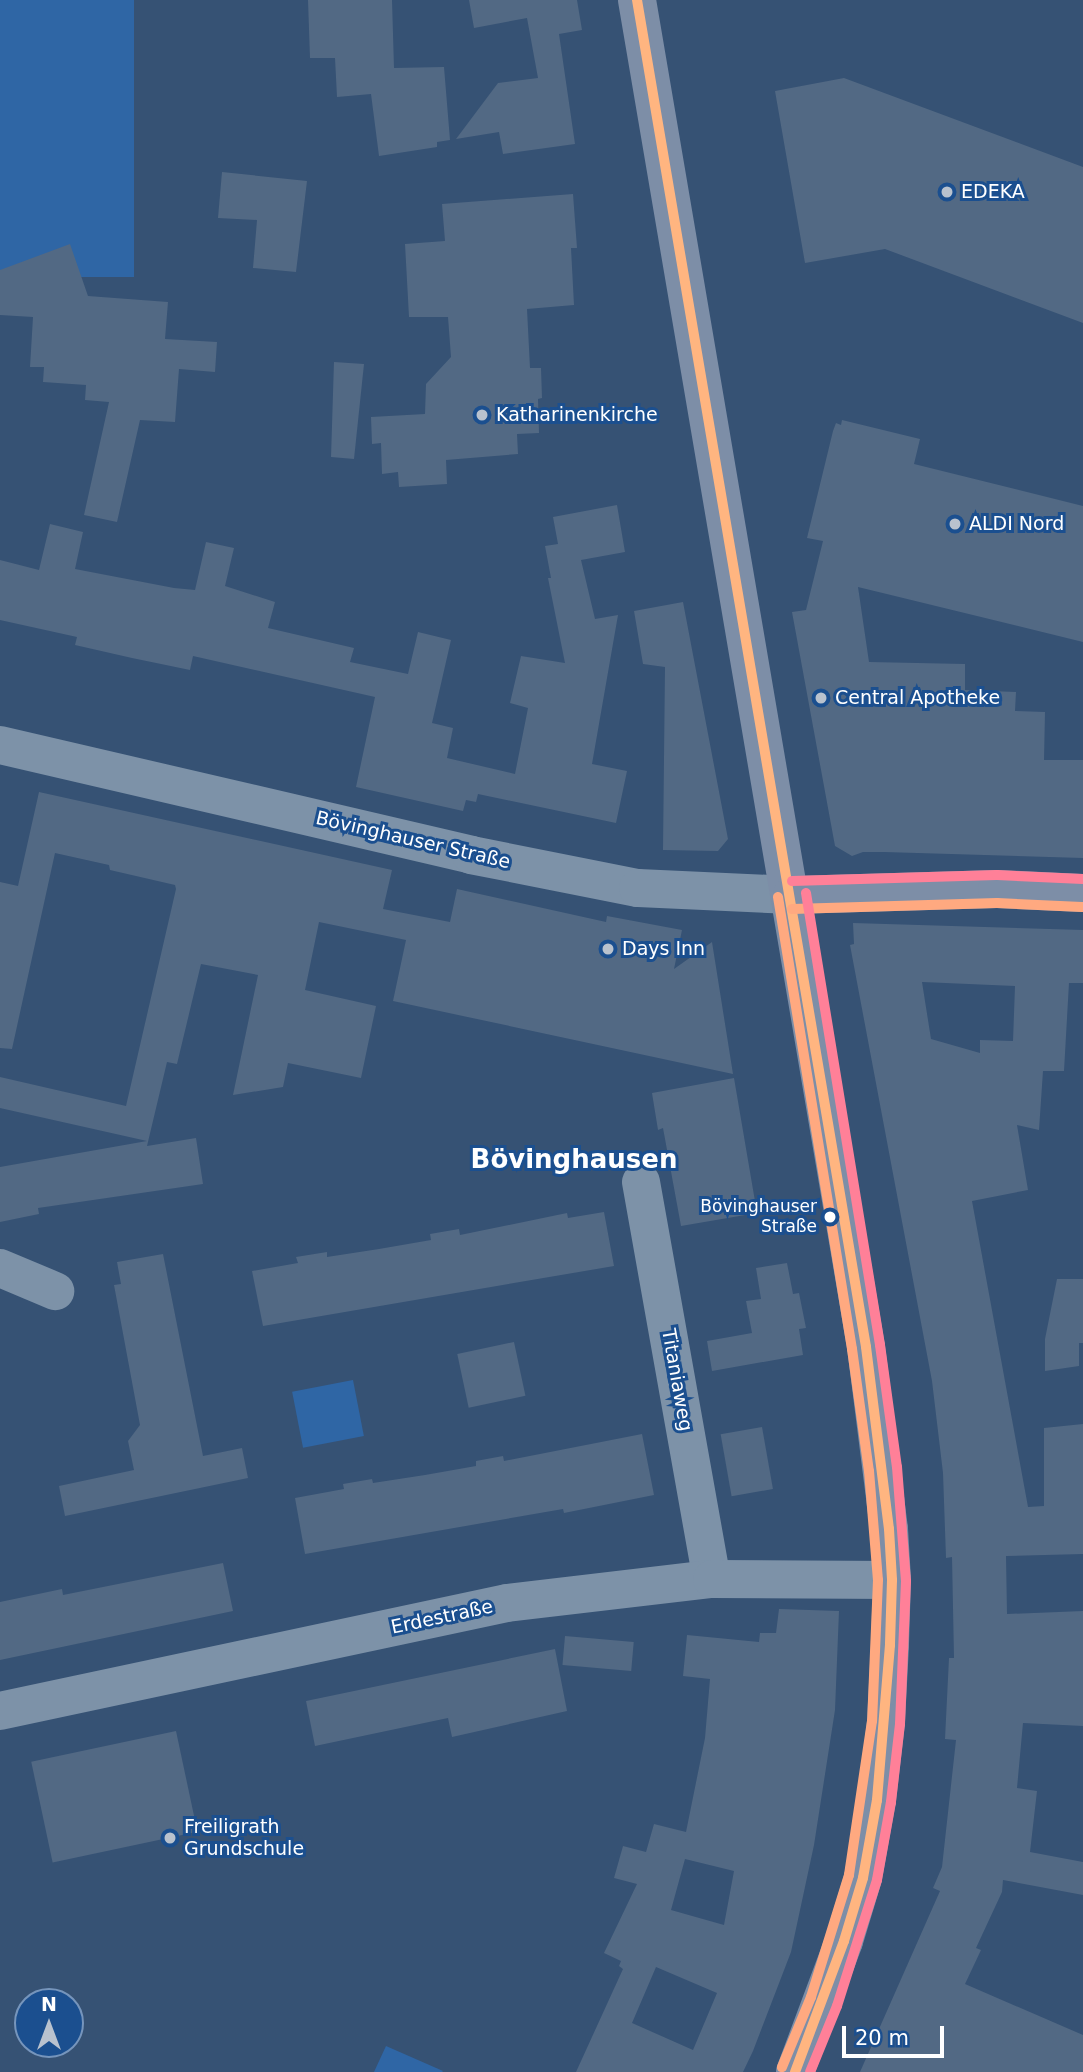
<!DOCTYPE html>
<meta charset="utf-8">
<style>
body{margin:0}
#map{position:relative;width:1083px;height:2072px;overflow:hidden;background:#365274;font-family:"DejaVu Sans",sans-serif}
div>[style]{position:absolute}
[style*='--x']{left:calc(var(--x)*1px);top:calc(var(--y)*1px);width:calc(var(--w)*1px);rotate:calc(var(--a)*1deg)}
.green>*{inset:0;background:#2f66a5;transform-origin:0 0}
.building>*{inset:0;background:#526984;transform-origin:0 0}
.minor>*{height:38px;margin:-19px;padding:0 19px;transform-origin:19px;border-radius:19px;background:#7d92a8}
.major>*{height:38px;margin:-19px;padding:0 19px;transform-origin:19px;border-radius:19px;background:#7d8ea7}
.bus-1>*{height:10px;margin:-5px;padding:0 5px;transform-origin:5px;border-radius:5px;background:#ffb580}
.bus-2>*{height:10px;margin:-5px;padding:0 5px;transform-origin:5px;border-radius:5px;background:#ffa980}
.bus-3>*{height:10px;margin:-5px;padding:0 5px;transform-origin:5px;border-radius:5px;background:#ff8098}
.dots>*{width:19px;height:19px;translate:-50% -50%;box-sizing:border-box;border:4px solid #1b4f8f;border-radius:50%}
span{translate:-50% -50%;white-space:nowrap;text-align:center;line-height:1.15;-webkit-text-stroke:6px #1b4f8f;paint-order:stroke}
.bus-label{font-size:17px;color:#fff}
.right{translate:-100% -50%;text-align:right}
.poi-label{font-size:19px;color:#fff}
.left{translate:0 -50%;text-align:left}
.street-label{font-size:19px;color:#fff}
.district-label{font-size:26px;color:#fff;font-weight:700}
.north{position:absolute;left:14px;top:1988px;width:70px;height:70px;box-sizing:border-box;background:#1b4f8f;border:2px solid #7695bc;border-radius:50%;rotate:0deg;font-size:19px;font-weight:700;line-height:28px;text-align:center;color:#fff}
.north::after{content:'';display:block;margin:auto;width:24px;height:32px;background:#b9c2ce;clip-path:polygon(50% 0,100% 100%,50% 72%,0 100%)}
.scale{position:absolute;left:842px;top:2026px;width:102px;height:32px;box-sizing:border-box;border:4px solid #fff;border-top:0;padding-left:9px;font-size:21px;line-height:24px;white-space:nowrap;color:#fff;-webkit-text-stroke:5px #1b4f8f;paint-order:stroke}
</style>
<div id="map">
<div class="green">
<i style="left:0;top:0;width:134px;height:277px"></i>
<i style="left:353px;top:1380px;width:57px;height:62px;rotate:79deg"></i>
<i style="clip-path:polygon(386px 2046px,443px 2071px,442px 2072px,374px 2072px)"></i>
</div>
<div class="building">
<i style="clip-path:polygon(308px 0,392px 0,394px 68px,444px 67px,450px 140px,437px 142px,437px 147px,379px 156px,371px 94px,337px 97px,335px 58px,310px 58px)"></i>
<i style="clip-path:polygon(469px 0,577px 0,582px 30px,559px 34px,575px 144px,503px 154px,499px 132px,456px 139px,498px 83px,538px 78px,527px 18px,474px 28px)"></i>
<i style="clip-path:polygon(844px 78px,1083px 167px,1083px 323px,885px 249px,805px 263px,775px 91px)"></i>
<i style="clip-path:polygon(222px 172px,307px 181px,296px 272px,253px 268px,257px 220px,218px 218px)"></i>
<i style="clip-path:polygon(573px 194px,577px 248px,571px 248px,574px 305px,527px 309px,530px 368px,541px 368px,542px 398px,538px 399px,539px 433px,517px 434px,518px 454px,446px 460px,447px 484px,399px 487px,398px 472px,382px 474px,381px 443px,372px 444px,371px 417px,425px 414px,426px 384px,451px 357px,448px 317px,409px 317px,405px 244px,445px 241px,442px 204px)"></i>
<i style="clip-path:polygon(70px 244px,88px 296px,168px 302px,165px 339px,217px 342px,215px 372px,179px 369px,175px 422px,140px 420px,117px 522px,84px 515px,109px 402px,85px 400px,86px 385px,43px 382px,44px 367px,30px 367px,33px 317px,0 315px,0 270px)"></i>
<i style="clip-path:polygon(334px 362px,364px 364px,354px 459px,331px 457px)"></i>
<i style="clip-path:polygon(842px 420px,920px 439px,914px 464px,1083px 506px,1083px 642px,858px 587px,869px 662px,965px 664px,965px 690px,1016px 692px,1015px 711px,1045px 712px,1044px 760px,1083px 760px,1083px 858px,884px 852px,863px 852px,852px 856px,835px 846px,792px 612px,806px 610px,823px 541px,807px 538px,833px 431px,836px 423px,841px 425px)"></i>
<i style="clip-path:polygon(617px 505px,625px 552px,581px 560px,595px 619px,618px 615px,592px 764px,627px 771px,616px 823px,478px 794px,476px 802px,466px 800px,463px 811px,356px 787px,375px 697px,193px 656px,190px 670px,132px 658px,75px 645px,77px 637px,0 620px,0 560px,39px 570px,50px 524px,83px 532px,75px 569px,174px 588px,195px 590px,206px 542px,234px 548px,225px 586px,275px 602px,268px 628px,354px 648px,350px 662px,408px 674px,418px 632px,451px 640px,432px 723px,453px 728px,447px 758px,515px 774px,528px 708px,510px 703px,521px 656px,565px 663px,548px 578px,551px 578px,545px 546px,558px 544px,553px 517px)"></i>
<i style="clip-path:polygon(683px 602px,728px 839px,718px 851px,663px 850px,665px 667px,643px 664px,634px 611px)"></i>
<i style="clip-path:polygon(39px 792px,392px 870px,383px 909px,450px 922px,457px 889px,606px 922px,607px 916px,682px 930px,674px 969px,712px 942px,733px 1074px,393px 1001px,406px 940px,319px 922px,305px 990px,376px 1006px,361px 1078px,288px 1063px,283px 1087px,233px 1095px,258px 975px,201px 964px,177px 1064px,167px 1062px,147px 1146px,196px 1138px,203px 1184px,38px 1208px,39px 1214px,0 1222px,0 1167px,147px 1141px,0 1108px,0 1077px,126px 1106px,176px 889px,175px 885px,110px 870px,109px 865px,55px 853px,12px 1049px,0 1048px,0 882px,18px 886px)"></i>
<i style="clip-path:polygon(evenodd,853px 923px,1083px 930px,1083px 983px,1069px 983px,1064px 1071px,1043px 1071px,1039px 1130px,1017px 1125px,1028px 1190px,972px 1201px,1028px 1507px,1044px 1506px,1044px 1428px,1083px 1424px,1083px 1554px,1006px 1556px,1007px 1614px,1083px 1611px,1083px 1726px,1023px 1723px,1017px 1788px,1037px 1791px,1030px 1852px,1083px 1862px,1083px 1895px,1003px 1880px,1002px 1892px,976px 1948px,981px 1950px,965px 1984px,1083px 2035px,1083px 2072px,860px 2072px,940px 1891px,933px 1888px,942px 1867px,956px 1740px,945px 1739px,949px 1658px,954px 1658px,952px 1557px,946px 1558px,943px 1473px,932px 1381px,850px 945px,854px 944px,853px 923px,922px 982px,1015px 986px,1013px 1041px,980px 1040px,980px 1053px,931px 1039px,922px 982px)"></i>
<i style="clip-path:polygon(734px 1078px,757px 1213px,681px 1226px,663px 1128px,658px 1130px,652px 1093px)"></i>
<i style="clip-path:polygon(604px 1212px,614px 1266px,263px 1326px,252px 1271px,298px 1263px,296px 1257px,327px 1252px,327px 1257px,379px 1249px,431px 1240px,430px 1234px,459px 1229px,460px 1235px,567px 1213px,568px 1218px)"></i>
<i style="clip-path:polygon(163px 1254px,203px 1456px,242px 1448px,248px 1478px,65px 1516px,59px 1486px,134px 1470px,128px 1441px,140px 1425px,114px 1285px,121px 1284px,117px 1262px)"></i>
<i style="clip-path:polygon(787px 1263px,793px 1294px,799px 1293px,806px 1328px,799px 1329px,803px 1355px,712px 1371px,707px 1341px,752px 1333px,746px 1301px,761px 1299px,756px 1268px)"></i>
<i style="clip-path:polygon(1057px 1279px,1083px 1279px,1083px 1343px,1079px 1343px,1079px 1366px,1045px 1371px,1045px 1339px)"></i>
<i style="left:514px;top:1342px;width:55px;height:58px;rotate:78deg"></i>
<i style="left:762px;top:1427px;width:63px;height:42px;rotate:80deg"></i>
<i style="clip-path:polygon(642px 1434px,654px 1495px,564px 1513px,563px 1509px,305px 1554px,295px 1498px,344px 1489px,343px 1484px,372px 1479px,373px 1483px,425px 1475px,476px 1466px,476px 1461px,503px 1456px,504px 1461px)"></i>
<i style="clip-path:polygon(223px 1563px,233px 1611px,0 1660px,0 1602px,62px 1589px,63px 1595px)"></i>
<i style="clip-path:polygon(evenodd,779px 1609px,839px 1611px,835px 1710px,814px 1845px,791px 1952px,753px 2051px,743px 2072px,576px 2072px,623px 1969px,619px 1966px,621px 1961px,604px 1953px,637px 1884px,614px 1878px,623px 1846px,646px 1852px,654px 1824px,686px 1832px,705px 1738px,710px 1679px,683px 1676px,687px 1635px,759px 1642px,760px 1633px,776px 1633px,779px 1609px,685px 1859px,734px 1871px,724px 1925px,671px 1910px,685px 1859px,779px 1609px,656px 1967px,717px 1993px,693px 2050px,632px 2023px,656px 1967px)"></i>
<i style="left:565px;top:1636px;width:69px;height:29px;rotate:5deg"></i>
<i style="clip-path:polygon(555px 1649px,567px 1711px,452px 1737px,448px 1718px,315px 1746px,306px 1701px)"></i>
<i style="left:176px;top:1731px;width:103px;height:148px;rotate:78deg"></i>
</div>
<div class="minor">
<i style="--x:0;--y:745;--w:484;--a:13.1"></i>
<i style="--x:471;--y:855;--w:170;--a:11.2"></i>
<i style="--x:638;--y:888;--w:154;--a:2.6"></i>
<i style="--x:641;--y:1182;--w:403;--a:79.9"></i>
<i style="--x:0;--y:1268;--w:60;--a:22.7"></i>
<i style="--x:0;--y:1711;--w:518;--a:-12.03"></i>
<i style="--x:507;--y:1603;--w:206;--a:-6.7"></i>
<i style="--x:712;--y:1579;--w:180;--a:0.3"></i>
</div>
<div class="major">
<i style="--x:637;--y:0;--w:1366;--a:80.35"></i>
<i style="--x:866;--y:1347;--w:183;--a:82.8"></i>
<i style="--x:889;--y:1529;--w:51;--a:86.6"></i>
<i style="--x:892;--y:1580;--w:65;--a:91.8"></i>
<i style="--x:890;--y:1645;--w:77;--a:93"></i>
<i style="--x:886;--y:1722;--w:79;--a:96.6"></i>
<i style="--x:877;--y:1800;--w:79;--a:100.2"></i>
<i style="--x:863;--y:1878;--w:66;--a:106.8"></i>
<i style="--x:844;--y:1941;--w:140;--a:110.5"></i>
<i style="--x:792;--y:895;--w:205;--a:-1.7"></i>
<i style="--x:997;--y:889;--w:86;--a:2.7"></i>
</div>
<div class="bus-1">
<i style="--x:637;--y:0;--w:1366;--a:80.35"></i>
<i style="--x:866;--y:1347;--w:183;--a:82.8"></i>
<i style="--x:889;--y:1529;--w:51;--a:86.6"></i>
<i style="--x:892;--y:1580;--w:65;--a:91.8"></i>
<i style="--x:890;--y:1645;--w:156;--a:94.8"></i>
<i style="--x:877;--y:1800;--w:79;--a:100.2"></i>
<i style="--x:863;--y:1878;--w:66;--a:106.8"></i>
<i style="--x:844;--y:1941;--w:140;--a:110.5"></i>
</div>
<div class="bus-2">
<i style="--x:778;--y:897;--w:458;--a:80.7"></i>
<i style="--x:852;--y:1349;--w:123;--a:82.1"></i>
<i style="--x:869;--y:1471;--w:109;--a:85.3"></i>
<i style="--x:878;--y:1580;--w:141;--a:92.4"></i>
<i style="--x:872;--y:1721;--w:156;--a:98.5"></i>
<i style="--x:849;--y:1875;--w:128;--a:107.3"></i>
<i style="--x:811;--y:1997;--w:76;--a:112.5"></i>
<i style="--x:792;--y:909;--w:205;--a:-1.7"></i>
<i style="--x:997;--y:903;--w:85;--a:2.7"></i>
</div>
<div class="bus-3">
<i style="--x:792;--y:881;--w:205;--a:-1.7"></i>
<i style="--x:997;--y:875;--w:86;--a:2.7"></i>
<i style="--x:806;--y:893;--w:458;--a:80.7"></i>
<i style="--x:880;--y:1345;--w:123;--a:82.1"></i>
<i style="--x:897;--y:1467;--w:114;--a:85.5"></i>
<i style="--x:906;--y:1581;--w:143;--a:92.4"></i>
<i style="--x:900;--y:1724;--w:79;--a:96.6"></i>
<i style="--x:891;--y:1802;--w:79;--a:100.2"></i>
<i style="--x:877;--y:1880;--w:132;--a:107.6"></i>
<i style="--x:837;--y:2006;--w:71;--a:112.2"></i>
</div>
<div class="dots">
<i style="left:947px;top:192px;background:#b9c2ce"></i>
<i style="left:482px;top:415px;background:#b9c2ce"></i>
<i style="left:955px;top:524px;background:#b9c2ce"></i>
<i style="left:821px;top:698px;background:#b9c2ce"></i>
<i style="left:608px;top:949px;background:#b9c2ce"></i>
<i style="left:830px;top:1217px;background:#fff"></i>
<i style="left:170px;top:1838px;background:#b9c2ce"></i>
</div>
<div class="bus-label">
<span class="right" style="left:817px;top:1217px">Bövinghauser<br>Straße</span>
</div>
<div class="poi-label">
<span class="left" style="left:961px;top:192px">EDEKA</span>
<span class="left" style="left:496px;top:415px">Katharinenkirche</span>
<span class="left" style="left:969px;top:524px">ALDI Nord</span>
<span class="left" style="left:835px;top:698px">Central Apotheke</span>
<span class="left" style="left:622px;top:949px">Days Inn</span>
<span class="left" style="left:184px;top:1838px">Freiligrath<br>Grundschule</span>
</div>
<div class="street-label">
<span style="left:413px;top:840px;rotate:13deg">Bövinghauser Straße</span>
<span style="left:677px;top:1380px;rotate:80deg">Titaniaweg</span>
<span style="left:442px;top:1617px;rotate:-12deg">Erdestraße</span>
</div>
<div class="district-label">
<span style="left:574px;top:1160px">Bövinghausen</span>
</div>
<div class="north">N</div>
<div class="scale">20 m</div>
</div>
